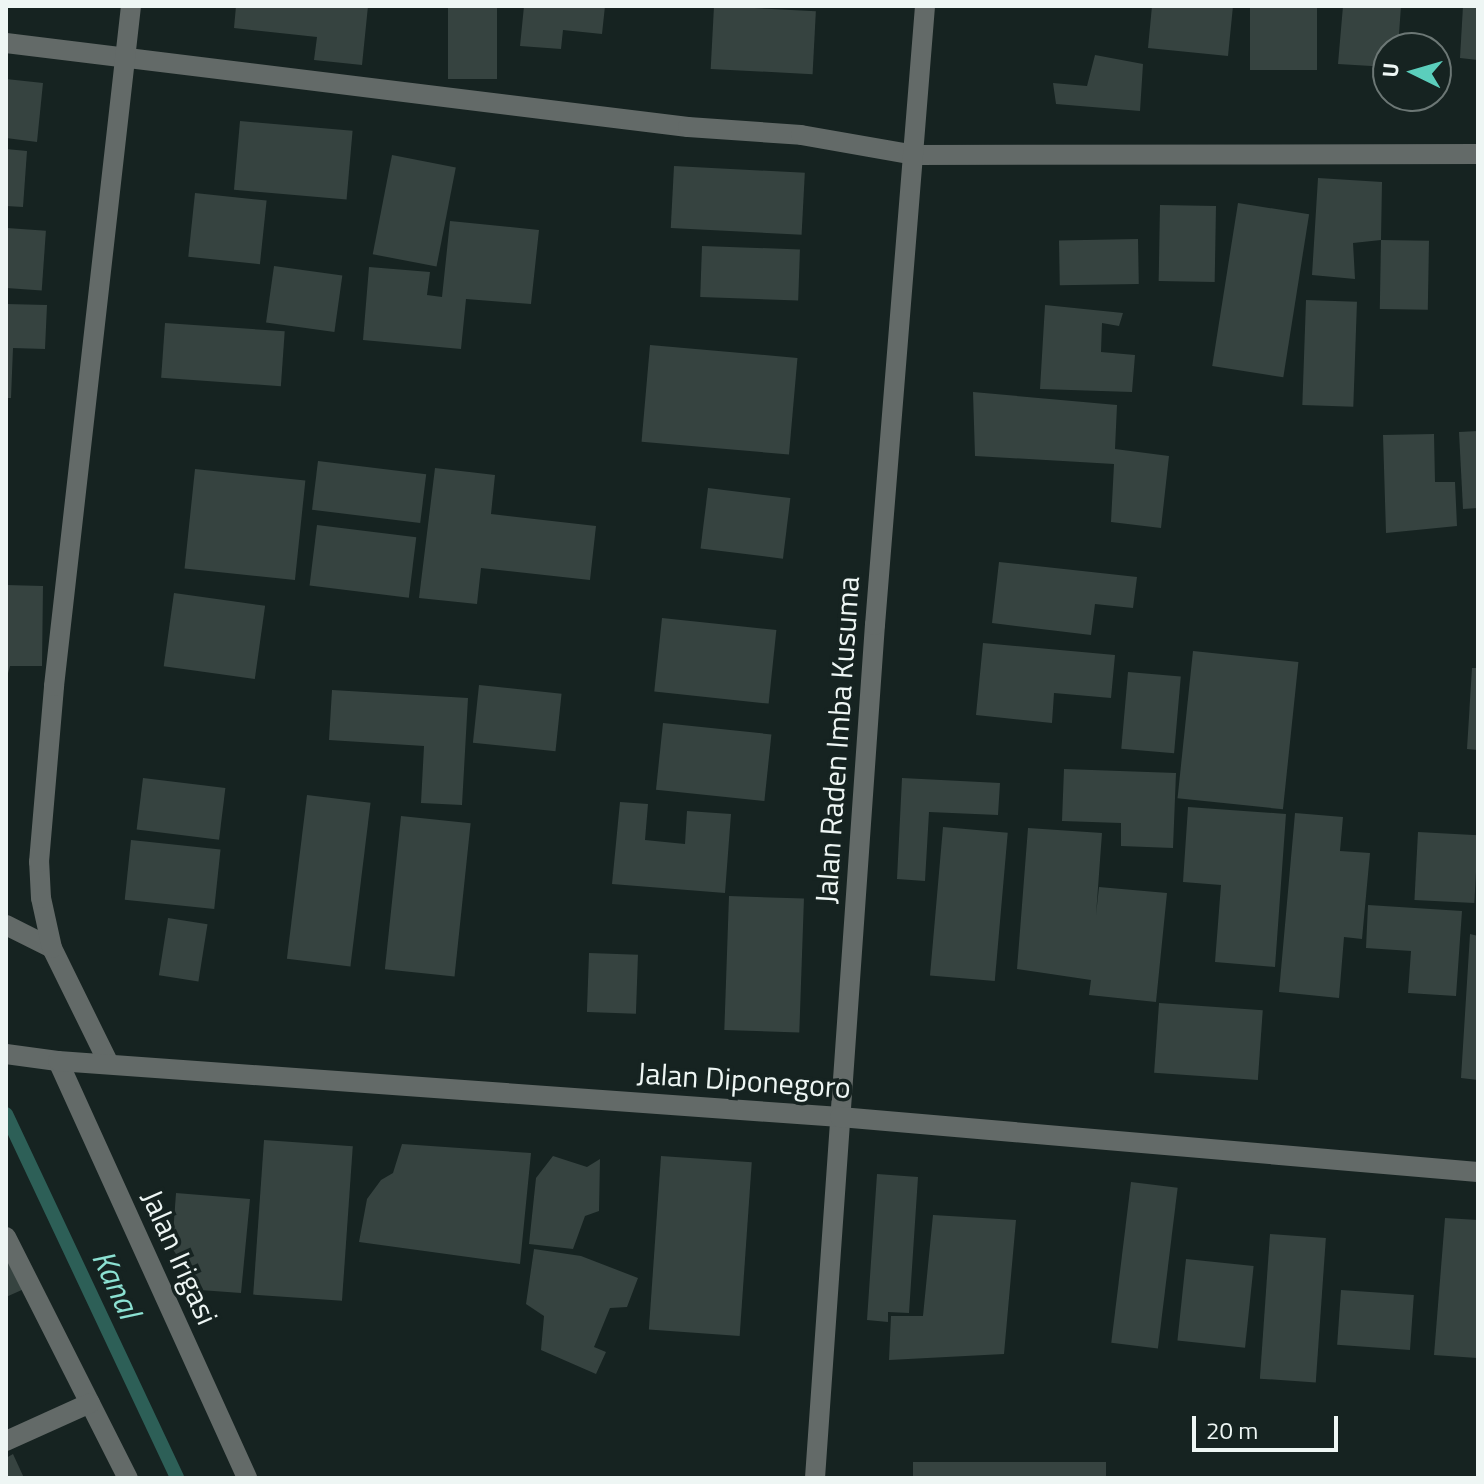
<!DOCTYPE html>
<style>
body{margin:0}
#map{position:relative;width:1484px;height:1484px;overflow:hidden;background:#162321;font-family:"Titillium Web",sans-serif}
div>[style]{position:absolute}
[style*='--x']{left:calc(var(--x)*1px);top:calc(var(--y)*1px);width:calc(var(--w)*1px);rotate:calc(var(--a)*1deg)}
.stream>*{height:14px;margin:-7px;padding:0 7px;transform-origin:7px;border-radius:7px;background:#2d5f57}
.building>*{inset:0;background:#364340;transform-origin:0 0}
.minor>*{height:20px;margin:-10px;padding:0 10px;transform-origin:10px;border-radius:10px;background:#636a68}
.tertiary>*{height:20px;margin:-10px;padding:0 10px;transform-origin:10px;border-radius:10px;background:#636a68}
span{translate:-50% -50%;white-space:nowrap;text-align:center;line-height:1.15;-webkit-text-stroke:7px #162321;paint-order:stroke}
.street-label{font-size:30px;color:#eef6f4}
.water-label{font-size:32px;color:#8ce1d2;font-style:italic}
.frame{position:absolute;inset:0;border:8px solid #eef6f4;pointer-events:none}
.north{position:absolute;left:1372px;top:32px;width:80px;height:80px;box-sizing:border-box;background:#162321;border:2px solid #6c7775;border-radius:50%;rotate:275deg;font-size:22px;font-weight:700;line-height:32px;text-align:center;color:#eef6f4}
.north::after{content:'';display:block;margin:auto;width:28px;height:36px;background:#5bcebc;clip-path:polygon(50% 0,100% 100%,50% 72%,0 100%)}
.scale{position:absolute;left:1192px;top:1416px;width:146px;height:36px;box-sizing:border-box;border:4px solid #eef6f4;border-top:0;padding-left:10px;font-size:24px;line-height:28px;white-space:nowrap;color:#eef6f4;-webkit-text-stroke:6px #162321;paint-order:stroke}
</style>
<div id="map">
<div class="stream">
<i style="--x:6;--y:1114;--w:402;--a:64.8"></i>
</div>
<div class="building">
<i style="clip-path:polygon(236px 6px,368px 6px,362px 65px,314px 60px,317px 37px,234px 28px)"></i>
<i style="left:448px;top:6px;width:49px;height:73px"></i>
<i style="clip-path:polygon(524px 6px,605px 6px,602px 34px,563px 30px,561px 49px,520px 46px)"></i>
<i style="left:714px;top:6px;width:102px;height:63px;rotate:3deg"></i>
<i style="clip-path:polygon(1152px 6px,1233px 6px,1228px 56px,1148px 48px)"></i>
<i style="left:1250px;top:6px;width:67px;height:64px"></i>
<i style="clip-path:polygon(1343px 6px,1401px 6px,1398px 48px,1388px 48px,1388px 67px,1338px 64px)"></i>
<i style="clip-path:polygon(1463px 6px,1478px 6px,1478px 60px,1460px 58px)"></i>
<i style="clip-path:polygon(1095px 55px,1143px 64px,1140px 111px,1056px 104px,1053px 83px,1087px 86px)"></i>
<i style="clip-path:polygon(6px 79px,43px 83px,37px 142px,6px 138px)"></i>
<i style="left:240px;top:121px;width:113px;height:69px;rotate:5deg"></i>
<i style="clip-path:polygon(6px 149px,27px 151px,23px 207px,6px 206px)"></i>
<i style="left:392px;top:155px;width:65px;height:101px;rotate:11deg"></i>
<i style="left:674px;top:166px;width:131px;height:62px;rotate:3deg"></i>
<i style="clip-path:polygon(1318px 178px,1382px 182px,1381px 240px,1353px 243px,1355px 279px,1312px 275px)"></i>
<i style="left:195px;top:193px;width:72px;height:64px;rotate:6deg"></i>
<i style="left:1238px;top:203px;width:72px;height:165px;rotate:9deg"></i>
<i style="left:1160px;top:205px;width:56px;height:76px;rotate:1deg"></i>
<i style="clip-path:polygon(450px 221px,539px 230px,531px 304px,466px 299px,461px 349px,363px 340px,369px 267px,430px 272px,427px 295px,442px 297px)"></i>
<i style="left:7px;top:228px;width:39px;height:60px;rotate:4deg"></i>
<i style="left:1138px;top:239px;width:45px;height:79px;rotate:89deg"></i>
<i style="left:1381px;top:240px;width:48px;height:69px;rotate:1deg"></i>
<i style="left:702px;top:246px;width:98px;height:51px;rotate:2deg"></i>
<i style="left:274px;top:266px;width:69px;height:57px;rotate:8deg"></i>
<i style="left:1306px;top:300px;width:51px;height:105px;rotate:2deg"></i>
<i style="clip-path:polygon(6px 304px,47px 305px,45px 349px,13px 348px,11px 398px,6px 398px)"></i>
<i style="clip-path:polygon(1045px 305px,1123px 313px,1119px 326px,1102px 323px,1101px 352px,1135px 355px,1132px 392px,1040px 389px)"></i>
<i style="left:165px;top:323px;width:120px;height:55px;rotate:4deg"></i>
<i style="left:650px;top:345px;width:148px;height:97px;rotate:5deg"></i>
<i style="clip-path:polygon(973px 392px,1117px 405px,1115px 449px,1169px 456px,1161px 528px,1111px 522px,1114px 464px,975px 456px)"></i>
<i style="clip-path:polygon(1478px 431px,1478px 508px,1463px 509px,1459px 432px)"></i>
<i style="clip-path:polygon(1434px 434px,1435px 482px,1455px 482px,1457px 526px,1386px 533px,1383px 435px)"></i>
<i style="left:318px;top:461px;width:109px;height:49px;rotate:7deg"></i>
<i style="clip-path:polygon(435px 468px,495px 475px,491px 514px,596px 526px,590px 580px,481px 568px,477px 604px,419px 598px)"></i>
<i style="left:195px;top:469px;width:111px;height:100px;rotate:6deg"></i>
<i style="left:708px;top:488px;width:83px;height:61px;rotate:7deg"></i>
<i style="left:317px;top:525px;width:100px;height:61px;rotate:7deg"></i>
<i style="clip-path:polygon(999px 562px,1137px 577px,1133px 608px,1095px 604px,1091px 635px,992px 623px)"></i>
<i style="clip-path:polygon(6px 585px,43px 586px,42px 666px,10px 666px,7px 677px)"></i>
<i style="left:174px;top:593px;width:92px;height:74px;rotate:8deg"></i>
<i style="left:662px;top:618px;width:115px;height:74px;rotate:6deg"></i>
<i style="clip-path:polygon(983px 643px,1115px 655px,1111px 698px,1054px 693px,1052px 723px,976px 715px)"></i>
<i style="left:1193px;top:651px;width:106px;height:148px;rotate:6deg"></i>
<i style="clip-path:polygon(1472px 668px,1478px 668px,1478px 750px,1467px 749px)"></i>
<i style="left:1128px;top:672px;width:53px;height:77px;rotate:5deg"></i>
<i style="left:479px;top:685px;width:83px;height:58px;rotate:6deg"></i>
<i style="clip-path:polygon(332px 690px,468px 698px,462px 805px,421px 803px,424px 746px,329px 740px)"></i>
<i style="left:663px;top:723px;width:109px;height:67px;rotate:6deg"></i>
<i style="clip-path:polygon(1064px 769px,1176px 773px,1173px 848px,1121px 846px,1121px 823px,1062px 821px)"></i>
<i style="left:143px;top:778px;width:83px;height:52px;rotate:7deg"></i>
<i style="clip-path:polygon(902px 778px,1000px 783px,998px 815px,929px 812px,925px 881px,897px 879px)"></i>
<i style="left:307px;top:795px;width:64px;height:165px;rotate:7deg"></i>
<i style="clip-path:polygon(620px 802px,648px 804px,645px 840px,685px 844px,687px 811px,731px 814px,725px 893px,612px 884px)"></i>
<i style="clip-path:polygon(1188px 807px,1286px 814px,1275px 967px,1215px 962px,1221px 885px,1183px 882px)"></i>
<i style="clip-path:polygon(1295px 813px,1343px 817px,1340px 851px,1370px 853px,1362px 939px,1344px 937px,1339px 998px,1279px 992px)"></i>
<i style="left:401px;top:816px;width:70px;height:154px;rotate:6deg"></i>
<i style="left:943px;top:827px;width:65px;height:149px;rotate:5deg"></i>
<i style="clip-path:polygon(1028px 828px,1102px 833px,1096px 915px,1099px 887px,1167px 893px,1156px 1002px,1089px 995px,1091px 980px,1017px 969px)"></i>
<i style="left:1418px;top:832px;width:60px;height:68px;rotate:3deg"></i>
<i style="left:131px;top:840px;width:90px;height:60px;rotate:6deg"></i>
<i style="left:729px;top:896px;width:75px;height:134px;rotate:2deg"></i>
<i style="clip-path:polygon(1368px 905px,1462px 911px,1456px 996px,1408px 993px,1411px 951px,1366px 948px)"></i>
<i style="left:168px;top:918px;width:40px;height:58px;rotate:9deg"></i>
<i style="clip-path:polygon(1470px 934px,1478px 936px,1478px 1080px,1461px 1078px)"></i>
<i style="left:589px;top:953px;width:49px;height:59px;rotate:2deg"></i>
<i style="left:1159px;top:1003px;width:104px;height:70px;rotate:4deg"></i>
<i style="left:264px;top:1140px;width:89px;height:155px;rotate:4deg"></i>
<i style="clip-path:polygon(402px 1144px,531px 1153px,520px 1264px,359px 1242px,367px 1199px,381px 1180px,393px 1173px)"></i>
<i style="clip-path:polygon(553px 1156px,587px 1167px,600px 1159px,599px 1211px,585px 1216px,573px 1249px,529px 1244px,536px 1178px)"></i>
<i style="left:661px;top:1156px;width:91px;height:174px;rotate:4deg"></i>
<i style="clip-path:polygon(877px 1174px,918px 1177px,909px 1313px,888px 1312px,888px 1322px,867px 1320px)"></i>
<i style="left:1131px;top:1182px;width:47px;height:162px;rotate:7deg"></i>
<i style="clip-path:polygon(176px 1193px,250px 1199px,241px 1293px,200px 1290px,172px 1248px)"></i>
<i style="clip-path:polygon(933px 1215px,1016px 1220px,1004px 1354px,889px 1360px,891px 1316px,923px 1316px)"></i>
<i style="clip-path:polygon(1445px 1218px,1478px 1220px,1477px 1358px,1434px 1355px)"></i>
<i style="left:1270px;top:1234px;width:56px;height:145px;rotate:4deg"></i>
<i style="clip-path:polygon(534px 1249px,581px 1256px,638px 1278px,627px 1307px,610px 1308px,594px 1347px,606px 1352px,596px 1374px,541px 1350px,544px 1316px,526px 1304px)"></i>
<i style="clip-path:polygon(6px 1252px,24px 1289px,6px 1297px)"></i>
<i style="left:1186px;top:1259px;width:68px;height:82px;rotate:6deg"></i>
<i style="left:1341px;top:1290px;width:73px;height:55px;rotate:4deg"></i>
<i style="clip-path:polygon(13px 1454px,24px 1478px,6px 1478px,6px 1458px)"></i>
<i style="left:913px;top:1462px;width:193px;height:16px"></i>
</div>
<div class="minor">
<i style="--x:6;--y:43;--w:687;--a:7.02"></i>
<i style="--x:688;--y:127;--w:113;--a:4"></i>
<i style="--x:801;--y:135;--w:115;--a:10"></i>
<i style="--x:914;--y:155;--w:564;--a:-0.1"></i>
<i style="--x:6;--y:925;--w:51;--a:26.6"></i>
<i style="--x:58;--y:1061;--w:458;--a:65.6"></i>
<i style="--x:109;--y:1064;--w:129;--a:-116.2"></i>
<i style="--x:52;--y:948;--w:51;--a:-102.4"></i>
<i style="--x:41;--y:898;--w:36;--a:-93"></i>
<i style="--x:39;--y:862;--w:177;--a:-85.1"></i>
<i style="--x:54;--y:686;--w:684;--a:-83.54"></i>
<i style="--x:6;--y:1237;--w:270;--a:63.2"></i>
<i style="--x:6;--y:1441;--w:92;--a:-24.3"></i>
<i style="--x:815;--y:1478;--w:855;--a:-85.98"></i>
<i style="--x:875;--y:625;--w:621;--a:-85.38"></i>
</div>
<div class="tertiary">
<i style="--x:6;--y:1054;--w:52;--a:7.7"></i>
<i style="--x:58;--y:1061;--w:784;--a:4.1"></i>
<i style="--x:840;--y:1117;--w:640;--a:4.93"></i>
</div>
<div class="street-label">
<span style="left:837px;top:740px;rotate:-86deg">Jalan Raden Imba Kusuma</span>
<span style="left:744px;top:1080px;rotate:4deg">Jalan Diponegoro</span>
<span style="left:180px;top:1257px;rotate:66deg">Jalan Irigasi</span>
</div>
<div class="water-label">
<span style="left:117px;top:1284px;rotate:65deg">Kanal</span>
</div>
<div class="frame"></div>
<div class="north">U</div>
<div class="scale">20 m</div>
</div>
